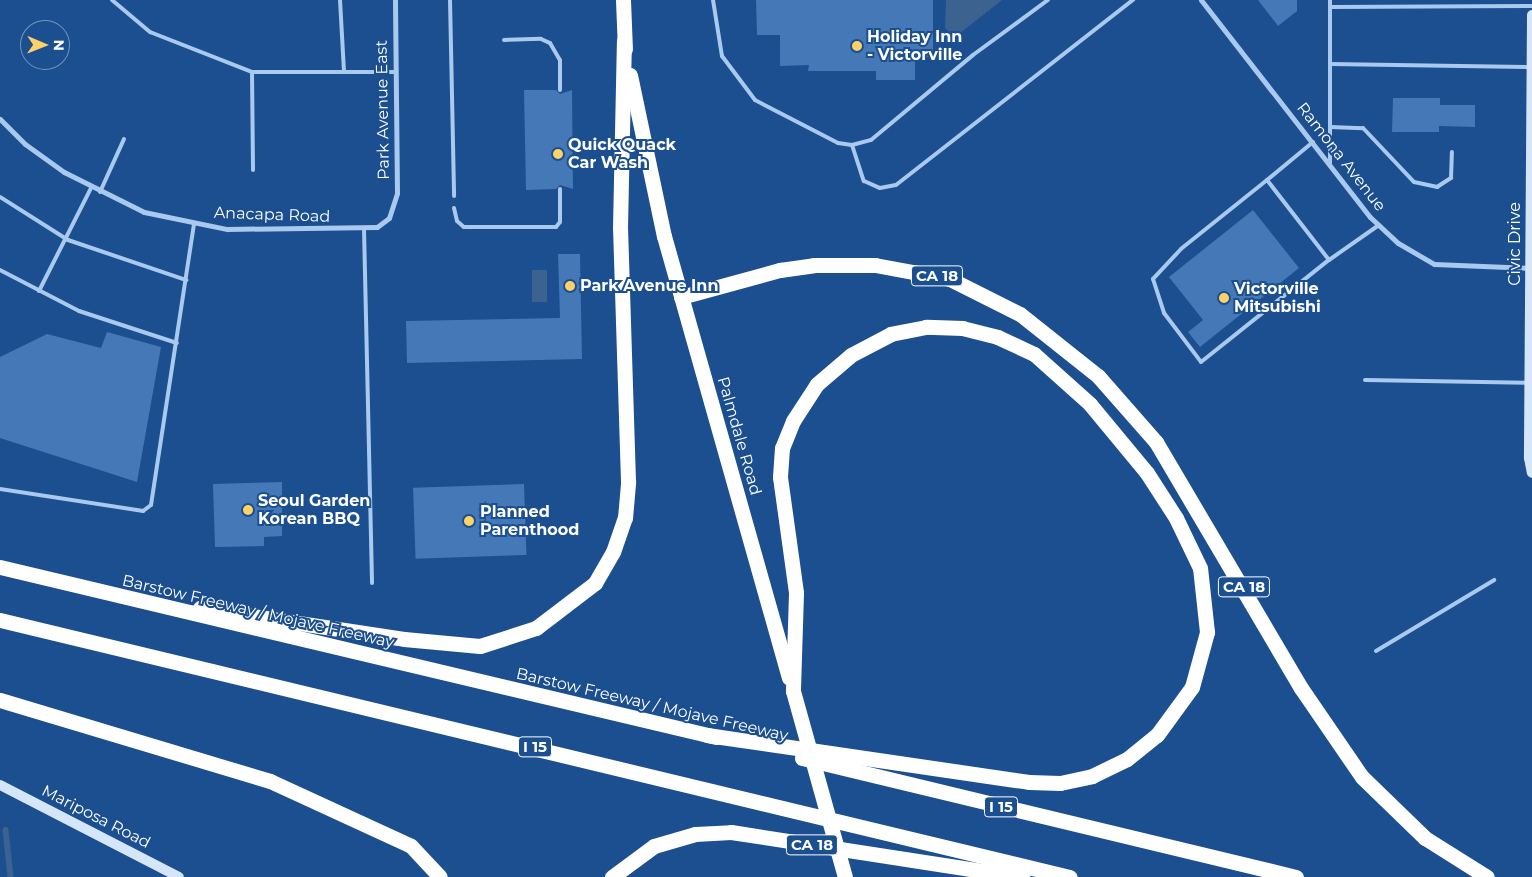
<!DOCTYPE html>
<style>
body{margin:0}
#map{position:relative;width:1532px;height:877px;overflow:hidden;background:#1b4f8f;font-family:Montserrat,sans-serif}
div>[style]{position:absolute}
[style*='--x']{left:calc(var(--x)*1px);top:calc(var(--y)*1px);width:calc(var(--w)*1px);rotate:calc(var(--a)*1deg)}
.water>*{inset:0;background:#3c6290;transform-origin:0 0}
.stream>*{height:5.5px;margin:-2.75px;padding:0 2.75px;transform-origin:2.75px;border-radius:2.75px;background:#3c6290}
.building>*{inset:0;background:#4478b7;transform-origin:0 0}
.lane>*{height:4px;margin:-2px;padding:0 2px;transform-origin:2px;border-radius:2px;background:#a9c9ee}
.street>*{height:5px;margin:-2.5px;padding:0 2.5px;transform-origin:2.5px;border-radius:2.5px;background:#a9c9ee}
.secondary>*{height:10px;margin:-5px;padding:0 5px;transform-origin:5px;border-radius:5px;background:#d6e6fa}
.highway>*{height:15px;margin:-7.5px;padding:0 7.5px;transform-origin:7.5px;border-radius:7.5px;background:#fff}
.highway-bridge>*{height:15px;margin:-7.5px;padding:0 7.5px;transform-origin:7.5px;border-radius:7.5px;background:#fff}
.dots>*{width:14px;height:14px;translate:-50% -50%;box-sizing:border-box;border:2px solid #1b4f8f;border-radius:50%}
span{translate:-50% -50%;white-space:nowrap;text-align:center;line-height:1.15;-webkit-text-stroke:4px #1b4f8f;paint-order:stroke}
.shield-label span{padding:1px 4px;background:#1b4f8f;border:1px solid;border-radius:4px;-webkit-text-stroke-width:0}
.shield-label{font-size:15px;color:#fff;font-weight:700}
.poi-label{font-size:16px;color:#fff;font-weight:700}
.left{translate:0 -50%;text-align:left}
.street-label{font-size:16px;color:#fff}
.north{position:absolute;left:20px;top:20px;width:50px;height:50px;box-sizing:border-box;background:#1b4f8f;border:1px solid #7695bc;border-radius:50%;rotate:91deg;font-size:14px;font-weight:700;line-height:20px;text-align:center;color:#fff}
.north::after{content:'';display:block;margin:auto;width:18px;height:22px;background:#ffd166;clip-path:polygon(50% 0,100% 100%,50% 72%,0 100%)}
</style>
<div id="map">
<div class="water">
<i style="clip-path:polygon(946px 0,1002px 0,955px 37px,945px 28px)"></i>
<i style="left:547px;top:270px;width:32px;height:15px;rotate:90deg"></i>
</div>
<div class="stream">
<i style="--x:6;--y:830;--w:47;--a:83.9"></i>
</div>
<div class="building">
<i style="clip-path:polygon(756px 0,933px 0,933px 57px,915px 57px,915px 80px,876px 80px,876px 71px,808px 71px,809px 65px,780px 66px,780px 35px,757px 35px)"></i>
<i style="clip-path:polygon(1258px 0,1297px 0,1297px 11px,1278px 26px)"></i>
<i style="clip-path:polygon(524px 90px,556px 90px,560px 94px,572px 90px,573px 189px,560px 185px,556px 189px,526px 190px)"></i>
<i style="clip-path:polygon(1393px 98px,1440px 98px,1440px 105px,1475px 105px,1475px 127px,1439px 126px,1439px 132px,1392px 132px)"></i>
<i style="clip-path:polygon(1253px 210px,1299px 268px,1200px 347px,1188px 332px,1203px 320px,1169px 277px)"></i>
<i style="clip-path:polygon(558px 254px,580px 254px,582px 359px,407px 363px,406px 321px,560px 318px)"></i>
<i style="clip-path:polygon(107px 332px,161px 347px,137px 482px,0 438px,0 357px,47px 334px,101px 348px)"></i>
<i style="clip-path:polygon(282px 482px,282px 536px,264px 537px,264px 546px,215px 547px,213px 484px)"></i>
<i style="left:524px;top:484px;width:71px;height:111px;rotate:88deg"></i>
</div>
<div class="lane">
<i style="--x:112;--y:0;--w:50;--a:40.1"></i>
<i style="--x:150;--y:32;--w:110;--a:21.4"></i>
<i style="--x:252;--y:72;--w:144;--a:0"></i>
<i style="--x:340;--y:0;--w:72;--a:86.8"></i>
<i style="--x:450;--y:0;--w:196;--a:88.8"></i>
<i style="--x:713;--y:0;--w:57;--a:80.9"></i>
<i style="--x:722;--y:56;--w:55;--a:53.1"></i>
<i style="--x:755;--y:100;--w:93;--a:27.4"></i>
<i style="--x:838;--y:143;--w:14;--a:8"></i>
<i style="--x:852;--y:145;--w:20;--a:-15"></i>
<i style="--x:871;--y:140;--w:133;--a:-39.8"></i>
<i style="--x:973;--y:55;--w:93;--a:-36.3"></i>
<i style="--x:1330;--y:0;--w:163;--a:90"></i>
<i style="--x:1330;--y:7;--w:202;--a:-0.3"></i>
<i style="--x:504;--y:40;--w:37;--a:-2"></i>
<i style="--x:541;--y:39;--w:10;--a:24"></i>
<i style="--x:550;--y:43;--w:20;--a:60"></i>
<i style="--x:560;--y:60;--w:30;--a:90"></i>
<i style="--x:1330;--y:64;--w:200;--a:0.9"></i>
<i style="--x:252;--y:72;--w:98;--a:89.4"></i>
<i style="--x:1330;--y:127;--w:33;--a:2"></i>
<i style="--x:1363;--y:128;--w:74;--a:46.6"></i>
<i style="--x:1414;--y:182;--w:24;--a:12"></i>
<i style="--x:1437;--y:187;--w:17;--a:-33"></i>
<i style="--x:1451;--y:178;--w:26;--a:-88"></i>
<i style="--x:1313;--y:142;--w:60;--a:140.4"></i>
<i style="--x:1267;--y:180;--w:101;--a:52.2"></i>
<i style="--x:1329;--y:260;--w:61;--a:-35"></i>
<i style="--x:852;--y:145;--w:38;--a:72"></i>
<i style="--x:864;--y:181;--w:17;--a:24"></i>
<i style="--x:880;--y:188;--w:16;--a:-11"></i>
<i style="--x:896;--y:185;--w:301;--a:-38"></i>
<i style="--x:1267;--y:180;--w:110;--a:141.3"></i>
<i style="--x:1181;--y:249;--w:41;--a:133"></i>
<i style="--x:1153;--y:279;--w:36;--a:72"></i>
<i style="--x:1164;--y:313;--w:61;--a:52.9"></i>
<i style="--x:1201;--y:362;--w:164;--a:-38.6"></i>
<i style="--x:100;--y:192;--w:58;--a:-65.6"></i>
<i style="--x:0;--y:197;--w:80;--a:32.3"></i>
<i style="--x:68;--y:240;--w:125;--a:18.7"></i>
<i style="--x:454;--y:208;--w:13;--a:77"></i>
<i style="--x:457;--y:221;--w:9;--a:41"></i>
<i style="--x:464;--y:227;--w:92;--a:0"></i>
<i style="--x:556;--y:227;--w:6;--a:-51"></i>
<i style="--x:560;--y:222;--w:33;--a:-90"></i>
<i style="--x:364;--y:229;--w:354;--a:88.7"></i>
<i style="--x:0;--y:270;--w:89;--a:27.4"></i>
<i style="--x:79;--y:311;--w:103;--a:18.1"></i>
<i style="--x:39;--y:291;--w:115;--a:-63.2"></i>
<i style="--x:1365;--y:380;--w:164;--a:1"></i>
<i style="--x:0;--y:489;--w:145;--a:8.7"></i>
<i style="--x:143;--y:511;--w:10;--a:-37"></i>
<i style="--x:151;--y:505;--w:284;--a:-81.3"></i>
<i style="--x:1376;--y:651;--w:138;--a:-31"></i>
</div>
<div class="street">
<i style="--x:1201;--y:0;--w:275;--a:52.1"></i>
<i style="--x:1370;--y:217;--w:38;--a:43"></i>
<i style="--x:1398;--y:243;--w:42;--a:30.3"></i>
<i style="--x:1434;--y:264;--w:98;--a:2.3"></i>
<i style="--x:0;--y:119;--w:35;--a:45"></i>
<i style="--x:25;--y:144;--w:48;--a:35.7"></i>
<i style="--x:64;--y:172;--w:89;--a:26.6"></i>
<i style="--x:144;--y:212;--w:85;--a:11.6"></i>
<i style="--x:227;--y:229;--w:150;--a:-0.8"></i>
<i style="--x:377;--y:227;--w:15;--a:-37"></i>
<i style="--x:389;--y:218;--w:26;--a:-72"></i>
<i style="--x:397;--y:193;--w:193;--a:-90.6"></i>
</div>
<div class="secondary">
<i style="--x:1532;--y:15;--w:443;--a:90.4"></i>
<i style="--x:1529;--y:458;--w:15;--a:79"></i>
<i style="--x:0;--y:785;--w:201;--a:27.2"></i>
</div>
<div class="highway">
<i style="--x:623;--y:0;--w:49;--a:87.7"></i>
<i style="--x:630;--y:75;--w:165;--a:78.1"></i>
<i style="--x:664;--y:236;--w:459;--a:74.2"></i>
<i style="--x:681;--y:297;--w:103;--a:-15.3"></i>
<i style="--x:780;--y:270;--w:34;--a:-8"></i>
<i style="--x:814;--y:265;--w:61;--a:0"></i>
<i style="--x:875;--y:265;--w:76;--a:10.6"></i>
<i style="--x:950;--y:279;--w:78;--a:26.6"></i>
<i style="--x:1020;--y:314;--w:100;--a:38.5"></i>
<i style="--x:1098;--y:376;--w:88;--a:48.7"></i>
<i style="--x:1156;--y:442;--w:286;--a:59.5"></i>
<i style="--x:1301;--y:688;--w:108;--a:55.6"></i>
<i style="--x:1362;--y:777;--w:88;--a:44.1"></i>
<i style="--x:1425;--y:838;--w:73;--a:32.2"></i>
<i style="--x:0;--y:567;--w:736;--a:13.36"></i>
<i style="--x:200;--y:608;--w:206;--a:8.6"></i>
<i style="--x:404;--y:639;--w:76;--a:5.3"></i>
<i style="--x:480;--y:646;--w:59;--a:-17.8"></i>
<i style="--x:536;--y:628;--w:74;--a:-37.3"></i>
<i style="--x:595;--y:583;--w:36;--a:-60"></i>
<i style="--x:613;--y:552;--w:36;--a:-71"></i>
<i style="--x:625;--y:518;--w:37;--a:-85"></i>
<i style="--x:628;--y:481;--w:253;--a:-91.8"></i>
<i style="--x:620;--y:228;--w:187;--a:-88.8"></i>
<i style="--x:0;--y:620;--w:1100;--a:13.51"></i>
<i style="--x:0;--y:700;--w:282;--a:16.7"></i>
<i style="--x:270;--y:781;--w:155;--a:24.7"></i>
<i style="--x:411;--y:846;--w:42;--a:46.9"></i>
<i style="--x:707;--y:735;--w:325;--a:8.3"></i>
<i style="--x:1029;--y:782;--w:31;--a:2"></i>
<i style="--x:1060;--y:783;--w:33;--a:-12"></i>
<i style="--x:1092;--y:776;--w:39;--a:-26"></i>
<i style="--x:1127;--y:759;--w:38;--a:-39"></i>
<i style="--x:1157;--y:735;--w:59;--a:-53.9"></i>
<i style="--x:1192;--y:687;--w:57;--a:-74.7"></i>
<i style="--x:1207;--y:632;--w:64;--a:-96.2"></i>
<i style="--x:1200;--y:568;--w:55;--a:-115.6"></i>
<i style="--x:1176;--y:518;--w:54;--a:-122.8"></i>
<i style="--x:1147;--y:473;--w:89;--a:-129.6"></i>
<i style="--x:1090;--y:404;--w:75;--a:-138.2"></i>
<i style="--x:1034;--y:354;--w:40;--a:-155"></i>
<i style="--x:998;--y:337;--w:36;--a:-166"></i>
<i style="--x:963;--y:328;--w:37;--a:-178"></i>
<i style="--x:926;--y:327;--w:36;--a:169"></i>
<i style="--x:891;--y:334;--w:45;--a:152.3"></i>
<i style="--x:851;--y:355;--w:45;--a:139.5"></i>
<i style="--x:817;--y:384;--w:44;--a:123"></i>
<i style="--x:793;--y:421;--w:29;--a:112"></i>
<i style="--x:782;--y:448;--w:29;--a:94"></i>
<i style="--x:780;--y:477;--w:117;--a:82.1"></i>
<i style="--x:796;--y:593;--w:98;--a:91.8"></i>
<i style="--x:802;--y:758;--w:508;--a:13.54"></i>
<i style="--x:612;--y:877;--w:52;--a:-36.4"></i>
<i style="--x:654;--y:846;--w:43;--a:-16.3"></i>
<i style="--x:695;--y:834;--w:36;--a:-3"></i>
<i style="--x:731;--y:832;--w:295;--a:8.8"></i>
</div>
<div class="highway-bridge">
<i style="--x:793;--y:691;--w:193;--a:74.4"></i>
</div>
<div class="dots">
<i style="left:857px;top:46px;background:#ffd166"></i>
<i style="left:558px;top:154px;background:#ffd166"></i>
<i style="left:570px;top:286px;background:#ffd166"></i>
<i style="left:1224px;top:298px;background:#ffd166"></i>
<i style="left:248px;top:510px;background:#ffd166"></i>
<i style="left:469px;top:521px;background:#ffd166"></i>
</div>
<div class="shield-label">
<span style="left:937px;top:276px">CA 18</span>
<span style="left:1244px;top:587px">CA 18</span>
<span style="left:535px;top:747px">I 15</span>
<span style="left:1001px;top:807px">I 15</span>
<span style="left:812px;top:845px">CA 18</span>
</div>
<div class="poi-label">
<span class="left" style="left:867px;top:46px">Holiday Inn<br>- Victorville</span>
<span class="left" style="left:568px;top:154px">Quick Quack<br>Car Wash</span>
<span class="left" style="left:580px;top:286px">Park Avenue Inn</span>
<span class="left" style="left:1234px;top:298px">Victorville<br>Mitsubishi</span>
<span class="left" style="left:258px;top:510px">Seoul Garden<br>Korean BBQ</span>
<span class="left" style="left:480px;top:521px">Planned<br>Parenthood</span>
</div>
<div class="street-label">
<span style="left:383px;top:110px;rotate:-91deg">Park Avenue East</span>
<span style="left:1341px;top:157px;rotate:52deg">Ramona Avenue</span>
<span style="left:272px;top:215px;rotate:2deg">Anacapa Road</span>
<span style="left:1515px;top:244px;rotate:-90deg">Civic Drive</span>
<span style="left:739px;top:436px;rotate:74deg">Palmdale Road</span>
<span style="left:258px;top:612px;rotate:13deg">Barstow Freeway / Mojave Freeway</span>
<span style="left:652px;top:705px;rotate:13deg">Barstow Freeway / Mojave Freeway</span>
<span style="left:96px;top:817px;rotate:27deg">Mariposa Road</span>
</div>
<div class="north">N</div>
</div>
